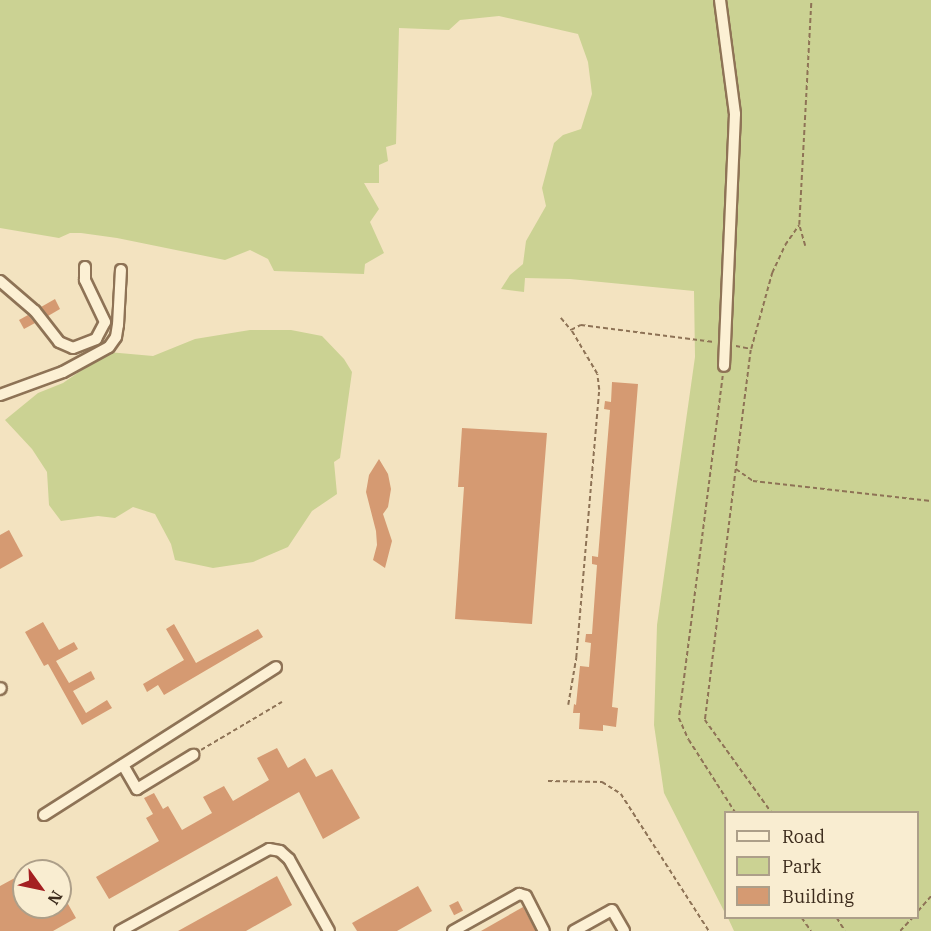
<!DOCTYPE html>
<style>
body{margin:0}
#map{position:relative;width:931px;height:931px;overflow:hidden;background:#f3e3c0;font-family:"IBM Plex Serif",serif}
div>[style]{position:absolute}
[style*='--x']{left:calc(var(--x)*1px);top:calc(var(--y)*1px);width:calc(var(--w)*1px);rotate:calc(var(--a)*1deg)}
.green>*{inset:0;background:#cbd293}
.building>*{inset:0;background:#d59a72;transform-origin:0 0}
.path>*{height:1.5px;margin-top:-0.75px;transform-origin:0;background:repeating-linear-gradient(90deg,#8e7356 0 4.5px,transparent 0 7.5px)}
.roads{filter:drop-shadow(2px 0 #8e7356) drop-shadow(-2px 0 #8e7356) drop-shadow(0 2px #8e7356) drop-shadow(0 -2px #8e7356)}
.minor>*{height:10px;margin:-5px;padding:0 5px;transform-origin:5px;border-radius:5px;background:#fcf0d4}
span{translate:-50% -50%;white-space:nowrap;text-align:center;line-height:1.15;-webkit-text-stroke:4.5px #f9edd1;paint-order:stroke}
.legend{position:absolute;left:724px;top:811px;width:195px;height:108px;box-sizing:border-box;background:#f9edd1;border:2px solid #ad9f89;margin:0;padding:8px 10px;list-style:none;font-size:18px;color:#3c2b1c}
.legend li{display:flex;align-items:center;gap:12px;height:30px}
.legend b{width:30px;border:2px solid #ad9f89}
.north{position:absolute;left:12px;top:859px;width:60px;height:60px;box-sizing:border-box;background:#f9edd1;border:2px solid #ad9f89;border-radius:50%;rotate:123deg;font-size:16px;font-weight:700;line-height:24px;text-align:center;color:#3c2b1c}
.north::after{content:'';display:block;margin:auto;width:21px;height:27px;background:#a41f21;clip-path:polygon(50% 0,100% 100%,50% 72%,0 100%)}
</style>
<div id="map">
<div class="green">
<i style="clip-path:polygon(0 0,931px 0,931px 931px,734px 931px,728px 918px,918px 918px,918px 812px,726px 812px,725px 913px,664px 793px,654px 725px,657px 625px,695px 357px,694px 291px,570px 279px,525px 278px,524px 292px,501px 289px,510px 275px,523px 264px,526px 241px,546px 206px,542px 188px,554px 143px,563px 135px,581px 129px,592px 94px,588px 62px,578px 34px,499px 16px,460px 20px,449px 30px,399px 28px,396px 144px,386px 147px,388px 161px,379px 165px,379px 183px,364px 183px,379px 209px,370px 222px,384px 253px,365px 264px,364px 274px,274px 271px,268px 259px,250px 250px,225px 260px,117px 238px,81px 233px,70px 233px,59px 238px,0 228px)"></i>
<i style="clip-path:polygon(250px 330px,291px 330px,322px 336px,344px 359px,352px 372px,340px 458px,334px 462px,337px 494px,312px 511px,288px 547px,253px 562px,213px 568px,175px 560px,171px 544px,155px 514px,133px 507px,115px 518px,98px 516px,61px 521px,49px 505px,47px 472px,32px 449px,5px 420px,38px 393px,63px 383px,108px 352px,153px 356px,195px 339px)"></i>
</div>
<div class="building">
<i style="clip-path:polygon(55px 299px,60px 309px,48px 316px,41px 307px)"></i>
<i style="clip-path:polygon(28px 315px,35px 323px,24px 329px,19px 320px)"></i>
<i style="clip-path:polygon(612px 382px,638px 384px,612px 707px,618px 708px,616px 727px,603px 725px,603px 731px,579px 729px,580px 713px,573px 713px,574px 704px,576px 705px,580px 666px,589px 667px,591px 643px,585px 642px,586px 634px,592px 634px,597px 565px,592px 564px,592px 556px,598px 557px,610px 410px,604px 409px,605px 401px,611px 402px)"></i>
<i style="clip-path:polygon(462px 428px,547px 433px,532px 624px,455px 619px,464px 487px,458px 487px)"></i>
<i style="clip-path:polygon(379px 459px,388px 474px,391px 489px,388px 507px,383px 514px,392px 541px,385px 568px,373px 560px,377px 545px,376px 531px,366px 492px,369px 475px)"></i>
<i style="clip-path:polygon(9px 530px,23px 556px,0 569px,0 535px)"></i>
<i style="clip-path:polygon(43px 622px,59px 650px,74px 642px,78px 649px,56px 661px,69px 683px,91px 671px,95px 679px,73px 691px,86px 713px,107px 700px,112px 708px,82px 725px,48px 664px,44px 666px,25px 632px)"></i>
<i style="clip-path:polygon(174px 624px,196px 663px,258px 629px,263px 637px,164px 695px,158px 685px,147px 692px,143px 684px,184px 660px,166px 629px)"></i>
<i style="clip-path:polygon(277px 748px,288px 768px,305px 758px,316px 777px,332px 769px,360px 818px,323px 839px,299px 792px,109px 899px,96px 877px,159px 841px,146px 818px,153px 814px,144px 798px,154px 793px,163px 809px,168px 806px,182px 830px,212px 813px,203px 797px,224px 786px,233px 801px,269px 780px,257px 758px)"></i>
<i style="clip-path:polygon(24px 873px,24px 907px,60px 907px,60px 890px,76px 918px,53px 931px,0 931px,0 886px)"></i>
<i style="clip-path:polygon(277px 876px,292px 905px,246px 931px,178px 931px)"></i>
<i style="clip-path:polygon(418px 886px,432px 911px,397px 931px,357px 931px,352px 923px)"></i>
<i style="left:458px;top:901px;width:11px;height:10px;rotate:63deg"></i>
<i style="clip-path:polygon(523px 907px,536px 931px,481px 931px)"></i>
</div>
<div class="path">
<i style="--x:805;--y:246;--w:22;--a:-106"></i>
<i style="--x:799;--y:225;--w:225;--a:-86.9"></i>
<i style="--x:561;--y:318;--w:16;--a:50"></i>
<i style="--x:571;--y:330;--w:11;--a:-27"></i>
<i style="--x:581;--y:325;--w:134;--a:7.3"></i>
<i style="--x:736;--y:346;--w:15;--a:11"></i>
<i style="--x:751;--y:349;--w:79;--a:-74.6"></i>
<i style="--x:772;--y:273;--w:31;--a:-65"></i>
<i style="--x:785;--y:245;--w:24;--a:-55"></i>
<i style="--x:751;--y:350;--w:120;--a:97.2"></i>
<i style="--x:736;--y:469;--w:21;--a:35"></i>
<i style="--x:753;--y:481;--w:179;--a:6.4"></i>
<i style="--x:723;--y:376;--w:345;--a:97.3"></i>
<i style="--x:679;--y:718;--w:24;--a:66"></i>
<i style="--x:689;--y:740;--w:85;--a:57.4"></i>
<i style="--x:736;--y:469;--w:253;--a:97"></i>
<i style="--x:705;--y:720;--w:113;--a:54.3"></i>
<i style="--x:568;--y:705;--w:48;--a:-80.3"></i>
<i style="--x:576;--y:658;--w:269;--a:-85.1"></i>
<i style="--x:599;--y:390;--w:16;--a:-97"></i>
<i style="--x:597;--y:374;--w:51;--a:-120.6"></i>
<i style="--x:201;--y:750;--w:94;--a:-30.7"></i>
<i style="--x:548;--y:781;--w:54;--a:1.1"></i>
<i style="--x:602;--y:782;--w:22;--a:32"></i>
<i style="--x:621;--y:794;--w:163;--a:57.3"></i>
<i style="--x:918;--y:911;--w:20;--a:-49"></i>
<i style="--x:802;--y:918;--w:16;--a:55"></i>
<i style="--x:837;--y:918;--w:15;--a:58"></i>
<i style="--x:900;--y:931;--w:18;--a:-47"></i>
</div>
<div class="roads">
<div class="minor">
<i style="--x:720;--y:0;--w:115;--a:82.5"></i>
<i style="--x:735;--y:114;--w:252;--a:92.5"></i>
<i style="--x:0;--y:281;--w:46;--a:40.6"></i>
<i style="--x:35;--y:311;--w:39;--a:52"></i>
<i style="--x:59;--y:342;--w:15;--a:23"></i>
<i style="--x:73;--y:348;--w:25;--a:-21"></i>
<i style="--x:96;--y:339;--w:19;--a:-62"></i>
<i style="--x:105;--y:322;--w:47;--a:-115.5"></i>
<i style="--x:85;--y:280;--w:13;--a:-90"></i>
<i style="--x:0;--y:395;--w:67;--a:-20.1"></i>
<i style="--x:63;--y:372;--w:52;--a:-28.5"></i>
<i style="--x:109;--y:347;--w:12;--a:-55"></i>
<i style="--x:116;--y:337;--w:12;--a:-81"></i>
<i style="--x:118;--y:325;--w:55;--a:-86.9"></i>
<i style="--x:0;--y:689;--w:1;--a:-45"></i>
<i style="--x:123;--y:765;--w:28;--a:60"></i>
<i style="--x:137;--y:789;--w:66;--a:-31.3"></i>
<i style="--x:44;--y:815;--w:275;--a:-32.5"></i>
<i style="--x:120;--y:931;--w:170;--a:-28.8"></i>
<i style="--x:269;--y:849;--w:11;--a:10"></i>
<i style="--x:280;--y:851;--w:12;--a:42"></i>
<i style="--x:289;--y:859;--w:82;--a:60.9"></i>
<i style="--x:453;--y:931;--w:76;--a:-29.3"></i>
<i style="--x:519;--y:894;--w:7;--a:16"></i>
<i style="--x:526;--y:896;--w:39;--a:63"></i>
<i style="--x:574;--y:931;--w:43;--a:-28.9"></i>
<i style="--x:612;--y:910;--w:24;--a:60"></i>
</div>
</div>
<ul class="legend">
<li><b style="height:8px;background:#fcf0d4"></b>Road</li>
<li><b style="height:16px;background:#cbd293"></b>Park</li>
<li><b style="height:16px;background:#d59a72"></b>Building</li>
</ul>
<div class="north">N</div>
</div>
